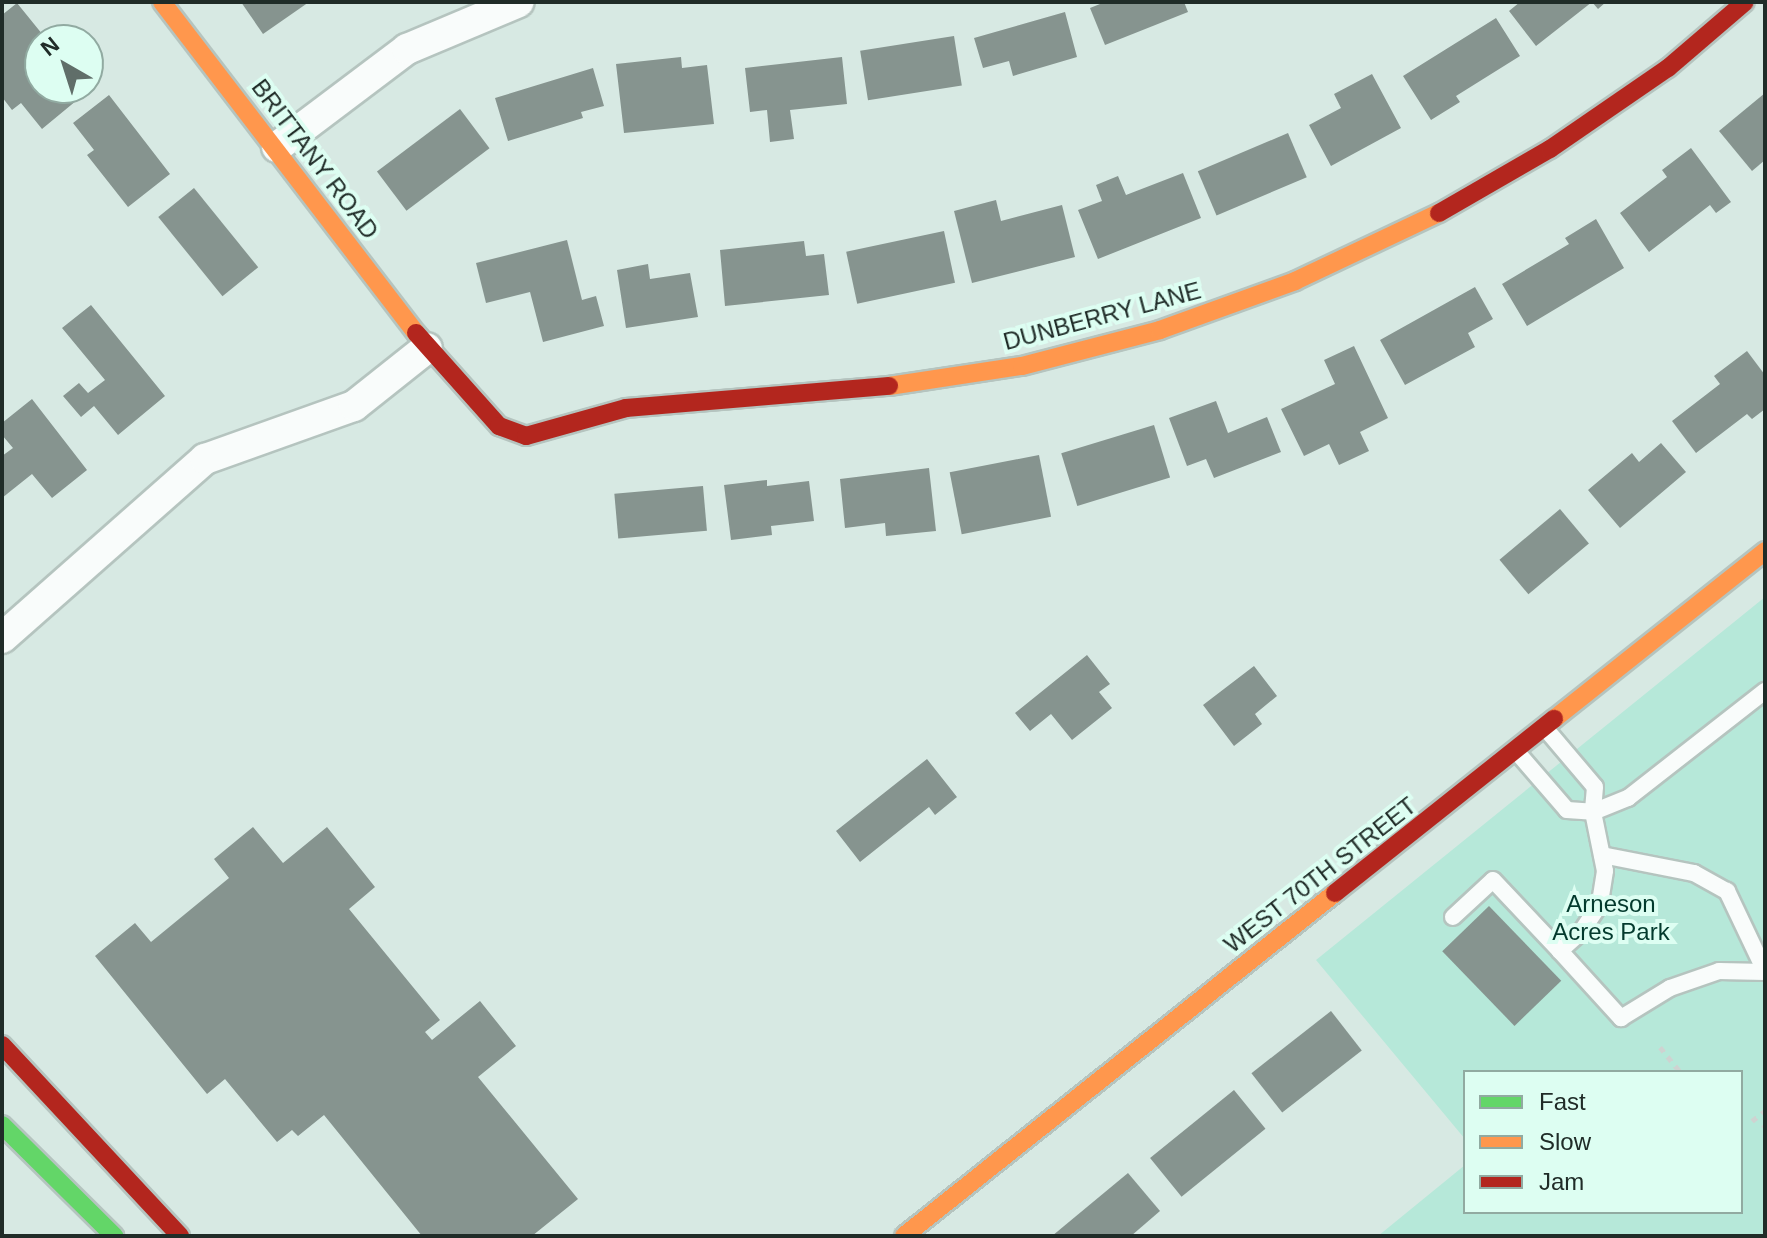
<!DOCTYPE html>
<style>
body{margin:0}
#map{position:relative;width:1767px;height:1238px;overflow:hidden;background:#d7e9e3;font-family:Arial,sans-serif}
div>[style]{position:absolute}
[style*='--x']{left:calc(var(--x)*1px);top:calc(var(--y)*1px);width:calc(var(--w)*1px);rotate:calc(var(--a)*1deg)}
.green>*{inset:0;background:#b6e8d9}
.building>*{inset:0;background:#86948f;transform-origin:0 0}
.path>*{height:5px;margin-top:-2.5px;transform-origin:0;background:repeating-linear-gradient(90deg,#ced3d1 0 6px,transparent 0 12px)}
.roads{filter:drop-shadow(2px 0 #b5c4bf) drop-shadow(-2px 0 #b5c4bf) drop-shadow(0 2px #b5c4bf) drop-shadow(0 -2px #b5c4bf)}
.lane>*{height:16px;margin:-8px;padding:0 8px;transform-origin:8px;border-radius:8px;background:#f9fcfb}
.street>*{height:30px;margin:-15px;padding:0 15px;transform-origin:15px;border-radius:15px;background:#f9fcfb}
.fast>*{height:18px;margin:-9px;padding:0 9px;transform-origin:9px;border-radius:9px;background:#63d668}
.slow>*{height:18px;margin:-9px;padding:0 9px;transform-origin:9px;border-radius:9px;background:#ff974d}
.jam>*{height:18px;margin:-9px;padding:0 9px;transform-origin:9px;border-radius:9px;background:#b3261e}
span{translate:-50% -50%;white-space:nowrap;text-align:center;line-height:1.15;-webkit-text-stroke:8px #ddfef2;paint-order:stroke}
.street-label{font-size:24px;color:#202c28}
.park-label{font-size:24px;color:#033a2d}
.frame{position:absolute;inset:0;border:4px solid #202c28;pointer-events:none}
.legend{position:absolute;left:1463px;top:1070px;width:280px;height:144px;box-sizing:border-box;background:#ddfef2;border:2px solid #91aaa1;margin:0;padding:10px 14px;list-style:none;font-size:24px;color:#202c28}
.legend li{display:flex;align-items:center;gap:16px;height:40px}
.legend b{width:40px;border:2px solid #91aaa1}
.north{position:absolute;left:24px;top:24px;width:80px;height:80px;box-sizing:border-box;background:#ddfef2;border:2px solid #91aaa1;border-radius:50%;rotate:321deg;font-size:22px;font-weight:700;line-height:32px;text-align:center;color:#202c28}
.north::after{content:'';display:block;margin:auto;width:28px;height:36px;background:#606e69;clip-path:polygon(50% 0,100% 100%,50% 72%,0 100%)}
</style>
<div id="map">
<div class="green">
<i style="clip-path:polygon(1765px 597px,1765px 1236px,1378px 1236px,1465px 1165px,1465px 1212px,1741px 1212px,1741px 1072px,1465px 1072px,1465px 1139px,1316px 960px)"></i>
</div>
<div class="building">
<i style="clip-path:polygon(241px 2px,309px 2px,263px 34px)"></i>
<i style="clip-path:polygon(1105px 2px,1184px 2px,1188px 12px,1105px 45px,1090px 8px)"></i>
<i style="clip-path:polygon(1520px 2px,1606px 2px,1598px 9px,1592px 2px,1536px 46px,1509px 11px)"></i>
<i style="clip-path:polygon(17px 3px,47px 40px,40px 40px,40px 88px,88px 91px,42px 129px,21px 103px,12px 110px,2px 97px,2px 15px)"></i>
<i style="clip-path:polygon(1065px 12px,1077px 57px,1013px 76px,1009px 61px,983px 68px,974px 38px)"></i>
<i style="clip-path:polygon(1496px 18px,1520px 56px,1456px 96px,1460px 102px,1431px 120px,1403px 76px)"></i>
<i style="left:954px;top:36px;width:50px;height:95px;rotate:81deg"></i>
<i style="clip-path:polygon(681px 57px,682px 68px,707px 65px,714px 124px,624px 133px,616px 64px)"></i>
<i style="clip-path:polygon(842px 57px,847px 104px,790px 110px,794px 139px,770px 142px,767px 110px,750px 112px,745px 68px)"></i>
<i style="clip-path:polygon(593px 68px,604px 106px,581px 112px,583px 118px,508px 141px,495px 98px)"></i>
<i style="clip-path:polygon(1372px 74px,1401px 128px,1331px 166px,1309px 125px,1341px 108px,1334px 94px)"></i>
<i style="clip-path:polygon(1765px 93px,1765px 160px,1752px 171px,1719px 131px)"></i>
<i style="clip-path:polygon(109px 95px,170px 174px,128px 207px,87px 155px,94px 150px,73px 123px)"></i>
<i style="left:460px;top:109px;width:49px;height:104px;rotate:53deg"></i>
<i style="left:1288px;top:133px;width:48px;height:98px;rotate:67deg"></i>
<i style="clip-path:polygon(1691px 148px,1731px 202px,1716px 213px,1710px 205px,1649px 252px,1620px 213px,1667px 177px,1662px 170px)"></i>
<i style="clip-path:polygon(1183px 173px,1201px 218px,1098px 259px,1078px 210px,1102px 201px,1096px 185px,1118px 176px,1126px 195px)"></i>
<i style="left:194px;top:188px;width:102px;height:46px;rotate:51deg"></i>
<i style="clip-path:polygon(996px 200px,1001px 221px,1062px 205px,1075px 257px,972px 283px,954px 211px)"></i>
<i style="clip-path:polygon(1596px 219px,1624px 268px,1527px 326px,1502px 284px,1569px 244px,1565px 238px)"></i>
<i style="left:944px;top:231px;width:53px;height:100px;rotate:78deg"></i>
<i style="clip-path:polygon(567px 240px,582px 300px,596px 296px,604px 326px,543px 342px,530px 292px,486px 303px,476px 263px)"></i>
<i style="clip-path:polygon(804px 241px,806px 256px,824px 254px,829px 295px,725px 306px,720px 250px)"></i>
<i style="clip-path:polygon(648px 264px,650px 279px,690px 273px,698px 317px,626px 328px,617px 270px)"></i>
<i style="clip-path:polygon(1475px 287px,1493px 319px,1468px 333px,1475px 347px,1405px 385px,1380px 340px)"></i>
<i style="clip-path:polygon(91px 305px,165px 396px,118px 435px,94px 406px,81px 417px,63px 396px,79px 383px,88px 393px,105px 380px,62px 328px)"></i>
<i style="clip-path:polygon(1354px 346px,1388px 418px,1360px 432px,1369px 451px,1339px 465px,1329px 444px,1304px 456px,1281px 409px,1335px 384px,1324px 360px)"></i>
<i style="clip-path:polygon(1747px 351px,1765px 375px,1765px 409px,1752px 419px,1747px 414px,1696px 453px,1672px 421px,1720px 384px,1714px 376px)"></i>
<i style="clip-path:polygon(32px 399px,87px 470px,52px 498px,32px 474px,2px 498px,2px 456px,13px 448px,2px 435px,2px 423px)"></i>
<i style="clip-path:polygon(1216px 401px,1228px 433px,1267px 417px,1281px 452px,1214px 478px,1206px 459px,1187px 466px,1169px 418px)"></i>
<i style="left:1154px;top:425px;width:55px;height:97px;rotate:73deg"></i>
<i style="clip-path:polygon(1661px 443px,1686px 472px,1620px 528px,1588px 490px,1632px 453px,1639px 462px)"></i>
<i style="left:1039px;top:455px;width:63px;height:91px;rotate:79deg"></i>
<i style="clip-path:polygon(929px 468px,936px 531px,886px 536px,885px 523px,845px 528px,840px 479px)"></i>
<i style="clip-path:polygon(767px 480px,767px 486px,809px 481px,814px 521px,771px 526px,772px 535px,731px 540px,724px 485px)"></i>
<i style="left:703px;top:486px;width:45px;height:89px;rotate:85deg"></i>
<i style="left:1560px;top:509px;width:45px;height:79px;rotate:50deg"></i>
<i style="clip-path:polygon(1087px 655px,1110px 684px,1099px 692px,1112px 708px,1072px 740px,1051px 714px,1030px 731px,1015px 713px)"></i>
<i style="clip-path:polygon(1254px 666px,1277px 696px,1255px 714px,1262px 724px,1234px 746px,1203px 705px)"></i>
<i style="clip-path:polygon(927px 759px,957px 797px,935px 815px,929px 807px,860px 862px,836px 831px)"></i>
<i style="clip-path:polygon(253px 827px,283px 863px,327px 827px,375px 887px,349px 909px,440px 1020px,425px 1032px,432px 1040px,480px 1001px,516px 1046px,478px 1077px,578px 1199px,532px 1236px,422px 1236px,324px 1115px,298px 1136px,292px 1130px,277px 1142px,225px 1079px,207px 1094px,95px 956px,135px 923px,151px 942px,229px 878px,214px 859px)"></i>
<i style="left:1489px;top:906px;width:104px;height:65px;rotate:46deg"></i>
<i style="left:1331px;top:1011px;width:50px;height:101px;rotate:52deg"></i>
<i style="left:1234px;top:1090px;width:50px;height:108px;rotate:51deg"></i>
<i style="clip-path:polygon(1128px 1173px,1160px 1211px,1131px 1236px,1052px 1236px)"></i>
</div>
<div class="path">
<i style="--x:1660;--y:1047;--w:32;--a:51"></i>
<i style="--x:1752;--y:1121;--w:16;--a:-38"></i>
<i style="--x:1763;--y:1128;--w:3;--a:-45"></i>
</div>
<div class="roads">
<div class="lane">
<i style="--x:1545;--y:728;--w:77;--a:49.7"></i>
<i style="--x:1595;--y:787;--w:25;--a:95"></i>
<i style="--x:1593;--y:812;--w:60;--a:78.5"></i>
<i style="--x:1605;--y:871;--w:33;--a:99"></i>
<i style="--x:1600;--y:904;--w:32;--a:124"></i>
<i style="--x:1582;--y:931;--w:30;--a:138"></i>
<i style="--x:1560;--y:951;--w:91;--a:47.7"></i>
<i style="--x:1621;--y:1018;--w:57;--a:-31.5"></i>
<i style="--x:1670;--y:988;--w:52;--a:-19.1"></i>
<i style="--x:1719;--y:971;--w:46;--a:1.2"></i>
<i style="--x:1516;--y:751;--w:78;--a:49.2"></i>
<i style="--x:1567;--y:810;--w:26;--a:4"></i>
<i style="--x:1593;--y:812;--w:38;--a:-22"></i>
<i style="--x:1628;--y:798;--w:174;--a:-38"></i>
<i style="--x:1602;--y:855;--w:94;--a:11.1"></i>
<i style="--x:1694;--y:873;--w:38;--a:29"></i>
<i style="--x:1727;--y:891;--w:89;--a:64.6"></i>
<i style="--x:1453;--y:917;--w:54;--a:-42.8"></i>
<i style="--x:1493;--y:880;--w:98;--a:46.7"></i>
</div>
<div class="street">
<i style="--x:277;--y:147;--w:163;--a:-37"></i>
<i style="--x:407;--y:49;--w:121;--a:-22.8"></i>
<i style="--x:2;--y:638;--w:271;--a:-41.4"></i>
<i style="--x:205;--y:459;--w:158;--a:-19.6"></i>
<i style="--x:354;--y:406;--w:93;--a:-38.5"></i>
</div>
<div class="fast">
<i style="--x:2;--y:1125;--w:158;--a:44.7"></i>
</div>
<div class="slow">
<i style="--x:162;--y:2;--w:417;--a:52.5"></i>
<i style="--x:889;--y:386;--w:134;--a:-8.6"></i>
<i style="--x:1022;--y:366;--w:143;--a:-14.6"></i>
<i style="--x:1160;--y:330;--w:144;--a:-19.9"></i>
<i style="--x:1295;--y:281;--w:159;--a:-25.3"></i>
<i style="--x:1554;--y:719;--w:270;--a:-38.5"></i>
<i style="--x:904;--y:1236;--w:551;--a:-38.51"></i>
</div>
<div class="jam">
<i style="--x:1439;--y:213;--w:128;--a:-30"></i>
<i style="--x:1550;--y:149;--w:143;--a:-34.5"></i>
<i style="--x:1668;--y:68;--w:101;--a:-40.6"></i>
<i style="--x:416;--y:333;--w:125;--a:48.3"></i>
<i style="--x:499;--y:426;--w:29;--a:20"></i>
<i style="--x:526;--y:436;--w:104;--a:-15.6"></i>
<i style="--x:626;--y:408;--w:264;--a:-4.8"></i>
<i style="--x:1335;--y:893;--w:280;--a:-38.5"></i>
<i style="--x:2;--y:1045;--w:261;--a:47"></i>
</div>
</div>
<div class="street-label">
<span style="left:315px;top:159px;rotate:53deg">BRITTANY ROAD</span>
<span style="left:1102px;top:316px;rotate:-15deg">DUNBERRY LANE</span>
<span style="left:1320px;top:875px;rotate:-38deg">WEST 70TH STREET</span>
</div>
<div class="park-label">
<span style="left:1611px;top:918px">Arneson<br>Acres Park</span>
</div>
<div class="frame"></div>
<ul class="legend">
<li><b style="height:10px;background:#63d668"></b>Fast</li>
<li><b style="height:10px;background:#ff974d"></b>Slow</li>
<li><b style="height:10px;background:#b3261e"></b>Jam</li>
</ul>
<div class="north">N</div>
</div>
